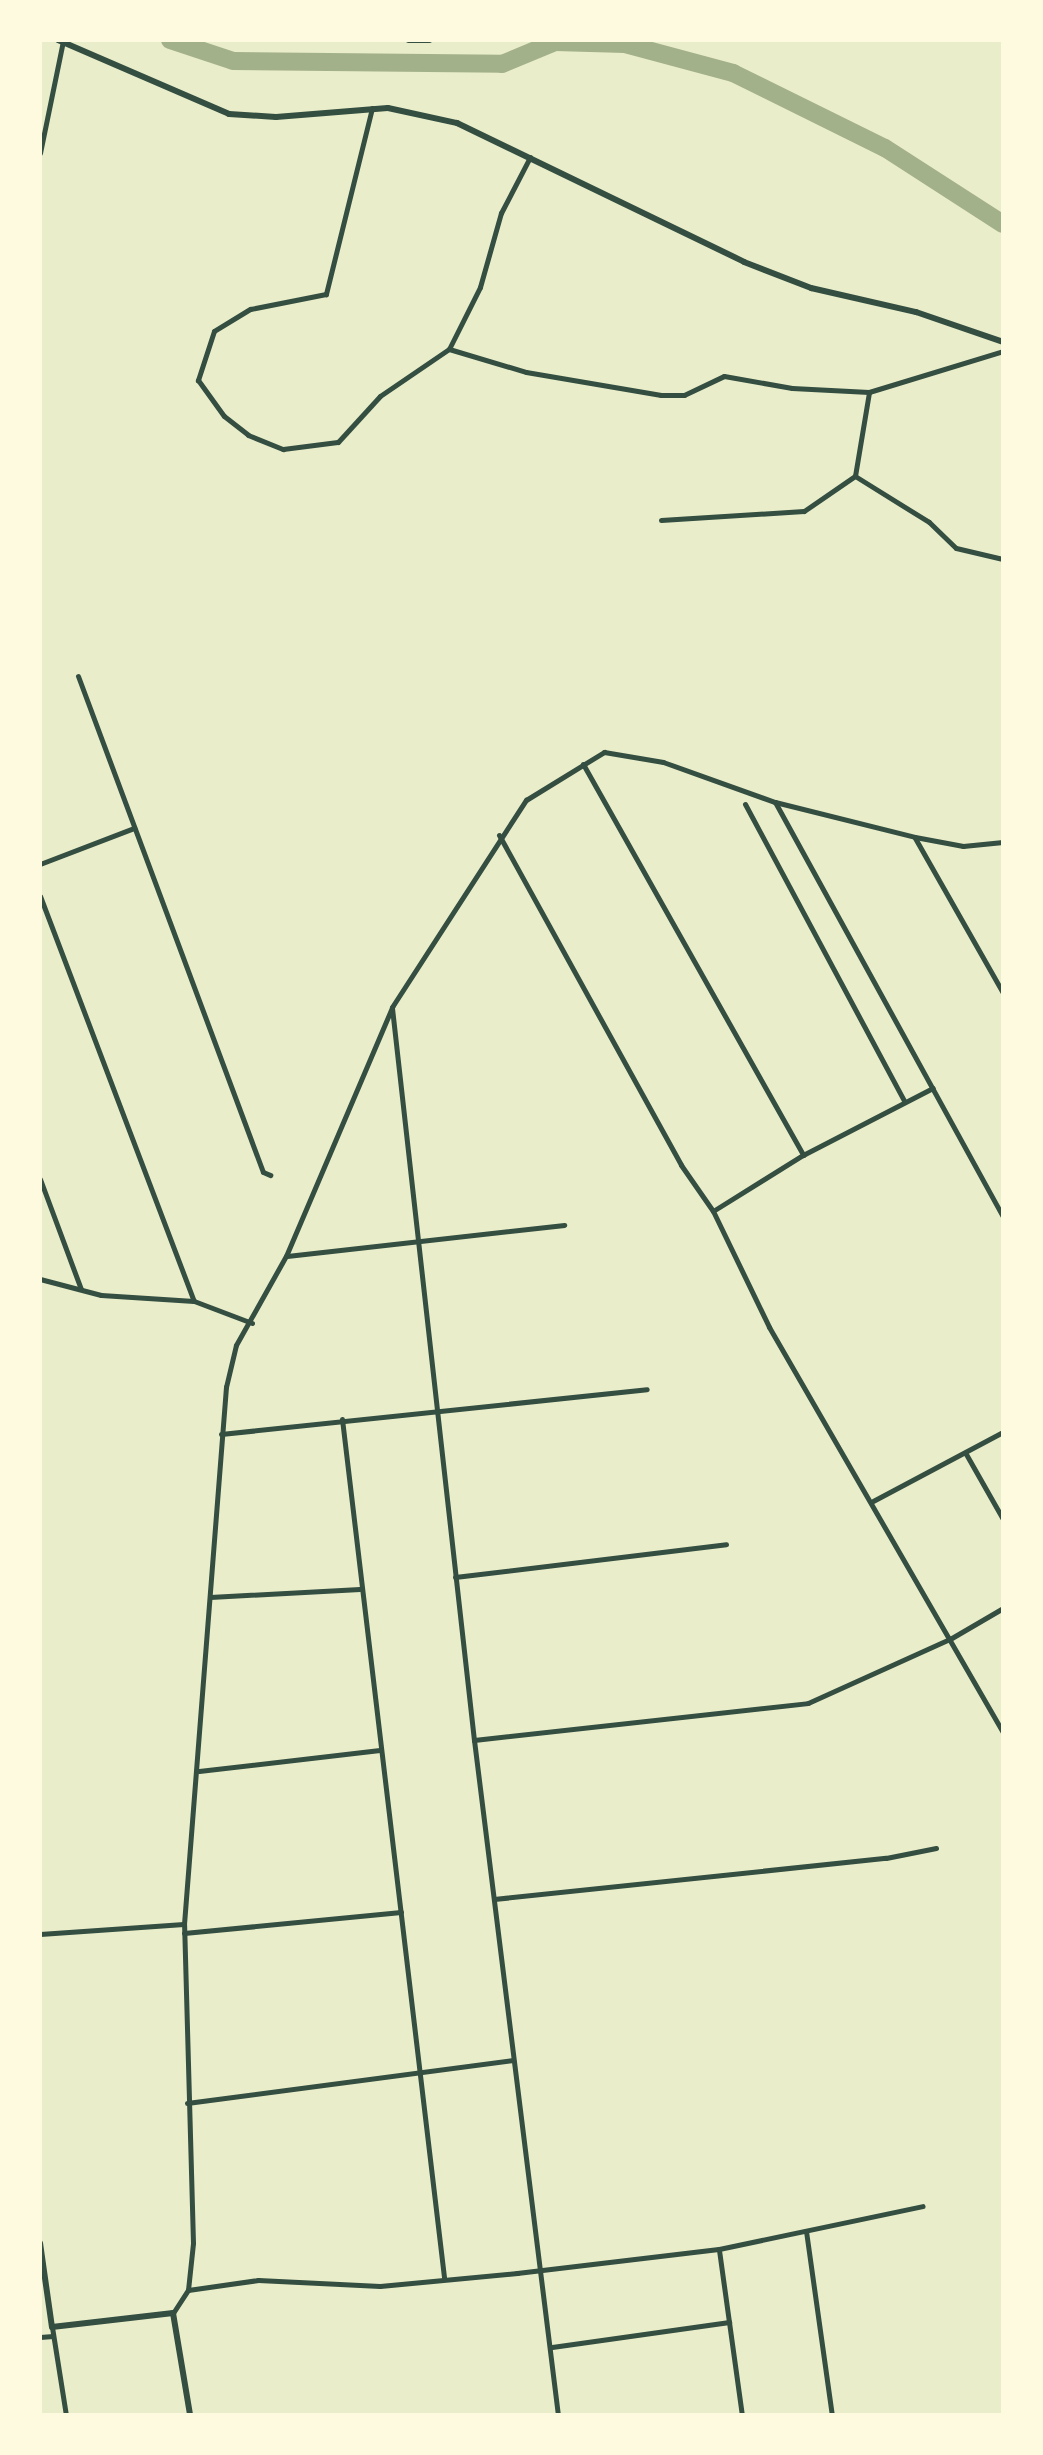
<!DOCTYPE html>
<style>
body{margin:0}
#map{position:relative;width:1043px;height:2455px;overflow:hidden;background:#e9edc9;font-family:Helvetica,sans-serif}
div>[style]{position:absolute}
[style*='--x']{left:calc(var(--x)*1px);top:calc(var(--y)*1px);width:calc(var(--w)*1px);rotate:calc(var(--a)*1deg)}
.river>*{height:18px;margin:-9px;padding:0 9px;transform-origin:9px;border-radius:9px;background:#a3b18a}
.minor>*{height:5px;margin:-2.5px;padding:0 2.5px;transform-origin:2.5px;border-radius:2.5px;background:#344e41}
.tertiary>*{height:6px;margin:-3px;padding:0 3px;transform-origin:3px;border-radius:3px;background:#344e41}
span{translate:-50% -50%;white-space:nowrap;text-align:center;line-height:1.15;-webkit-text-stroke:8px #fefae0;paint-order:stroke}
.frame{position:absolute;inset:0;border:42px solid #fefae0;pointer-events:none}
</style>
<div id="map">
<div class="river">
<i style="--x:170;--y:40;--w:66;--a:18.4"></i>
<i style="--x:233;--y:61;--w:269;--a:0.6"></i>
<i style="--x:502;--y:64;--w:57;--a:-22.5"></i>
<i style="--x:555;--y:42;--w:70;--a:1.6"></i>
<i style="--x:625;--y:44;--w:112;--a:15"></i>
<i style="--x:733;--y:73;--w:169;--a:26.3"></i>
<i style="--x:885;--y:148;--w:140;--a:32.8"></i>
</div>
<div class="minor">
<i style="--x:408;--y:40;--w:21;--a:0"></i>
<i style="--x:372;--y:108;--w:192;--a:103.9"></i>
<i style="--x:326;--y:294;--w:77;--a:168.8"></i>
<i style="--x:250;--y:309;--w:42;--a:148.6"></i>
<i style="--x:214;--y:331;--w:52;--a:108.1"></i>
<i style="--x:198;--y:380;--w:44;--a:54.2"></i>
<i style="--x:224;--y:416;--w:31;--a:38"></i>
<i style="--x:248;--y:435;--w:38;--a:22"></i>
<i style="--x:283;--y:449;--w:55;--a:-7.3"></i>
<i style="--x:338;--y:442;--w:62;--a:-47.6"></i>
<i style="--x:380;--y:396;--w:83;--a:-34.3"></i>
<i style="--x:449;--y:349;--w:69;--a:-63.4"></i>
<i style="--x:480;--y:287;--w:77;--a:-74.2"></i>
<i style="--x:501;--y:213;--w:63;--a:-62.6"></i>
<i style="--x:40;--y:153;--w:114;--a:-78.4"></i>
<i style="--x:449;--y:349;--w:80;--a:16.6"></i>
<i style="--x:526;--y:372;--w:137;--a:9.7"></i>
<i style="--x:661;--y:395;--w:23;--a:0"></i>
<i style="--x:684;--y:395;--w:44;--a:-25.4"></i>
<i style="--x:724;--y:376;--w:69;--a:10"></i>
<i style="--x:792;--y:388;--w:77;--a:3"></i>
<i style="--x:869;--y:392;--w:140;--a:-17"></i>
<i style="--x:855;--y:476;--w:85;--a:-80.5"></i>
<i style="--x:661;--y:520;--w:143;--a:-3.6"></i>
<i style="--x:804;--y:511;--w:62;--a:-34.5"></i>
<i style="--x:855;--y:476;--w:87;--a:31.9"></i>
<i style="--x:929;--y:522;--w:37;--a:44"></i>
<i style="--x:956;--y:548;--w:48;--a:13.2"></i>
<i style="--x:78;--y:676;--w:529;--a:69.55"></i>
<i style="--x:263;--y:1172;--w:8;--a:23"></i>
<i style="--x:583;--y:764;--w:449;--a:60.6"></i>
<i style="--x:775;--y:802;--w:474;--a:61.2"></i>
<i style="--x:745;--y:804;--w:338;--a:61.8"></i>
<i style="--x:499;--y:835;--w:377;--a:61.1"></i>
<i style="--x:681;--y:1165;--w:56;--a:55.2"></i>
<i style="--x:713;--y:1211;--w:129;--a:64.2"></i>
<i style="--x:769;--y:1327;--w:469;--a:60"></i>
<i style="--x:915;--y:838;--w:178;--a:60.4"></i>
<i style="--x:40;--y:864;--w:101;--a:-21"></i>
<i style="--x:40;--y:896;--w:433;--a:69.2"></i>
<i style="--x:194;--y:1301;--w:62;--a:20.8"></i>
<i style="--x:392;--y:1008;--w:737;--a:83.61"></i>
<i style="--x:474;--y:1740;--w:680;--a:82.91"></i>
<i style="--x:40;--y:1179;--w:117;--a:69.6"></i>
<i style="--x:713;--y:1211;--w:106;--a:-31.9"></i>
<i style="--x:803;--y:1155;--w:146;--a:-27.3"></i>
<i style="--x:287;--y:1256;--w:279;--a:-6.4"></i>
<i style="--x:40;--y:1279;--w:63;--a:14.7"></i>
<i style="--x:101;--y:1295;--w:93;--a:3.7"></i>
<i style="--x:342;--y:1419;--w:864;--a:83.22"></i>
<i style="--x:221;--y:1434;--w:428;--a:-6"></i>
<i style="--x:966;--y:1454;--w:75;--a:60.4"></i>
<i style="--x:873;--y:1501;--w:147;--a:-28"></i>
<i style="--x:455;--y:1577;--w:273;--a:-6.9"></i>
<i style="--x:210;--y:1597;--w:150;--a:-3.1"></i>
<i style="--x:474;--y:1740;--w:336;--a:-6.3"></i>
<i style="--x:808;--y:1703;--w:156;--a:-24.3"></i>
<i style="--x:950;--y:1639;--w:61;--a:-30.3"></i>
<i style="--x:199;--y:1771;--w:182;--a:-6.6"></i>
<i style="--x:494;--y:1899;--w:394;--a:-6"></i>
<i style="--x:886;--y:1858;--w:51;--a:-11.3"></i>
<i style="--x:184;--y:1933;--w:218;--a:-5.5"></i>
<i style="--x:40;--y:1934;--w:144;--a:-4"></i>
<i style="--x:187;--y:2103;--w:329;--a:-7.5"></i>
<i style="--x:806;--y:2231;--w:186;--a:82"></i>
<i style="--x:719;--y:2250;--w:167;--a:82.1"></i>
<i style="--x:188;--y:2290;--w:71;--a:-8.1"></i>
<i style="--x:258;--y:2280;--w:122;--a:2.8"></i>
<i style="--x:380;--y:2286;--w:138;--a:-5.4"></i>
<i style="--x:517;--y:2273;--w:203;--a:-6.8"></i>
<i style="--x:719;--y:2249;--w:208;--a:-11.9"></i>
<i style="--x:173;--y:2313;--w:27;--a:-57"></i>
<i style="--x:188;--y:2290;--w:47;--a:-83.9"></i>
<i style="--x:193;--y:2243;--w:319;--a:-91.6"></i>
<i style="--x:184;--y:1924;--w:539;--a:-85.53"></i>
<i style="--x:226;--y:1387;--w:43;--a:-76.6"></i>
<i style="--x:236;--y:1345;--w:102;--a:-60.7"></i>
<i style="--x:286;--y:1256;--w:271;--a:-66.9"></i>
<i style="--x:392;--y:1007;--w:247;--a:-57.1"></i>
<i style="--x:526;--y:800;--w:92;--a:-31.6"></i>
<i style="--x:604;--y:752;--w:60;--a:9.6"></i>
<i style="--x:663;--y:762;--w:119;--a:19.7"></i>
<i style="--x:775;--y:802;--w:144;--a:14"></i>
<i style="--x:915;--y:837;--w:49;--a:10.6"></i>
<i style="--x:963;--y:846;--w:40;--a:-5.7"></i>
<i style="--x:52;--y:2327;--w:89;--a:81"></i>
<i style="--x:40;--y:2337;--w:13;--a:-4"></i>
<i style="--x:552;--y:2347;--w:179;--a:-8"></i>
</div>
<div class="tertiary">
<i style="--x:58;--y:40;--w:186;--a:23.4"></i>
<i style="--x:229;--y:114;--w:47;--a:3.7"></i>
<i style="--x:276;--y:117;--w:112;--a:-4.6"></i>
<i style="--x:388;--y:108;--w:71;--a:12.3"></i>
<i style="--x:457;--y:123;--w:319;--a:25.8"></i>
<i style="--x:744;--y:262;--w:72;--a:21.2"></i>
<i style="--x:811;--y:288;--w:108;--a:12.9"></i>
<i style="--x:916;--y:312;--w:92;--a:19"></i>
<i style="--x:40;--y:2243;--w:85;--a:81.9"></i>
<i style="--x:52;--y:2327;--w:122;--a:-6.6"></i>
<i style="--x:173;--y:2313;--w:103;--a:80.5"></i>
</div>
<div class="frame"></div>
</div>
